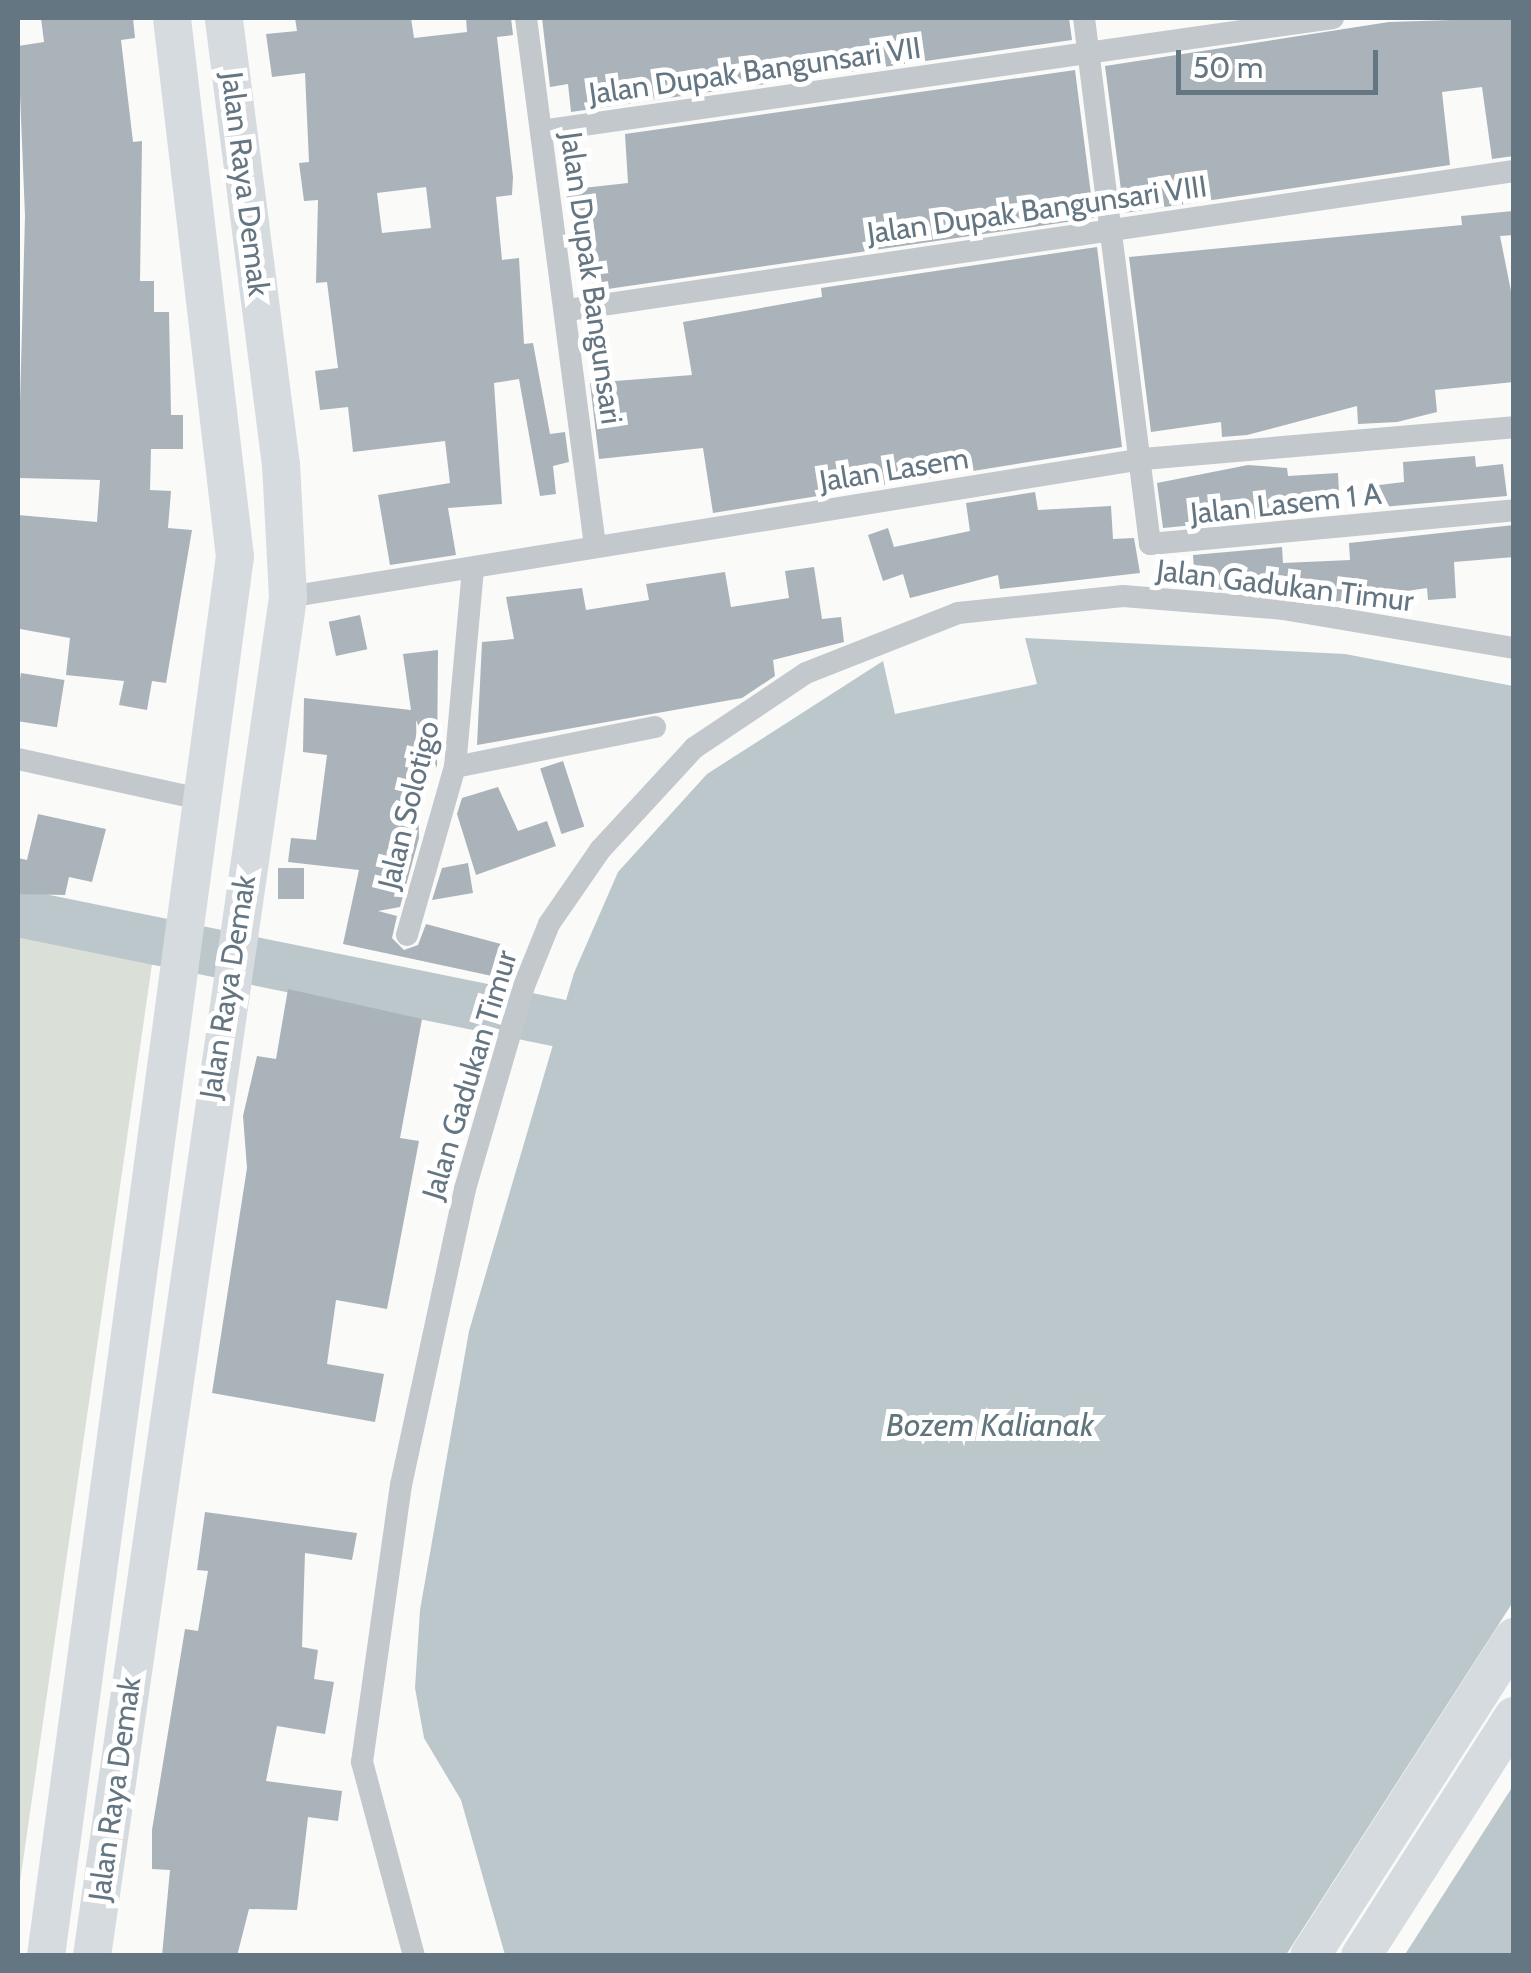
<!DOCTYPE html>
<style>
body{margin:0}
#map{position:relative;width:1531px;height:1973px;overflow:hidden;background:#fafaf8;font-family:Cabin,sans-serif}
div>[style]{position:absolute}
[style*='--x']{left:calc(var(--x)*1px);top:calc(var(--y)*1px);width:calc(var(--w)*1px);rotate:calc(var(--a)*1deg)}
.green>*{inset:0;background:#dadfd7}
.water>*{inset:0;background:#bbc7cb}
.pier>*{inset:0;background:#fafaf8}
.river>*{height:48px;margin:-24px;padding:0 24px;transform-origin:24px;border-radius:24px;background:#bbc7cb}
.building>*{inset:0;background:#aab3b9;transform-origin:0 0}
.minor>*{height:22px;margin:-11px;padding:0 11px;transform-origin:11px;border-radius:11px;background:#c3c8cc}
.trunk>*{height:38px;margin:-19px;padding:0 19px;transform-origin:19px;border-radius:19px;background:#d6dbdf}
.motorway>*{height:40px;margin:-20px;padding:0 20px;transform-origin:20px;border-radius:20px;background:#d6dbdf}
span{translate:-50% -50%;white-space:nowrap;text-align:center;line-height:1.15;-webkit-text-stroke:10px #fff;paint-order:stroke}
.street-label{font-size:30px;color:#657683}
.water-label{font-size:32px;color:#60757c;font-style:italic}
.frame{position:absolute;inset:0;border:20px solid #657683;pointer-events:none}
.scale{position:absolute;left:1176px;top:50px;width:202px;height:45px;box-sizing:border-box;border:5px solid #657683;border-top:0;padding-left:12px;font-size:30px;line-height:35px;white-space:nowrap;color:#657683;-webkit-text-stroke:8px #fff;paint-order:stroke}
</style>
<div id="map">
<div class="green">
<i style="clip-path:polygon(18px 935px,153px 957px,18px 1896px)"></i>
</div>
<div class="water">
<i style="clip-path:polygon(1025px 638px,1345px 654px,1513px 686px,1513px 1955px,505px 1955px,461px 1800px,424px 1738px,415px 1688px,420px 1610px,469px 1331px,574px 973px,618px 872px,707px 774px,883px 661px,895px 714px,1037px 684px)"></i>
</div>
<div class="pier">
<i style="clip-path:polygon(1513px 1602px,1513px 1786px,1404px 1956px,1286px 1955px)"></i>
</div>
<div class="river">
<i style="--x:18;--y:913;--w:552;--a:11.49"></i>
</div>
<div class="building">
<i style="clip-path:polygon(41px 18px,133px 18px,135px 38px,121px 40px,133px 142px,142px 141px,140px 281px,154px 281px,154px 312px,169px 312px,171px 415px,183px 415px,183px 449px,151px 449px,150px 490px,171px 491px,168px 528px,192px 530px,166px 683px,152px 681px,147px 710px,119px 705px,124px 681px,66px 675px,70px 638px,20px 629px,18px 515px,97px 522px,100px 480px,18px 478px,25px 216px,18px 46px,44px 42px)"></i>
<i style="clip-path:polygon(evenodd,295px 18px,411px 18px,414px 38px,467px 32px,466px 18px,511px 18px,513px 35px,497px 37px,513px 177px,512px 195px,496px 197px,502px 260px,519px 258px,524px 344px,533px 343px,550px 434px,565px 432px,569px 462px,553px 466px,556px 494px,540px 496px,519px 379px,494px 383px,502px 504px,448px 508px,456px 555px,390px 565px,378px 495px,450px 483px,445px 441px,353px 452px,348px 407px,320px 410px,315px 371px,338px 368px,327px 282px,316px 283px,318px 200px,304px 201px,299px 163px,309px 162px,305px 73px,272px 77px,266px 34px,297px 31px,295px 18px,426px 187px,431px 228px,382px 233px,377px 193px,426px 187px)"></i>
<i style="clip-path:polygon(542px 18px,1069px 18px,1072px 40px,571px 112px,568px 84px,550px 87px)"></i>
<i style="clip-path:polygon(1514px 18px,1514px 156px,1492px 159px,1482px 87px,1442px 92px,1450px 165px,1124px 213px,1105px 66px,1389px 22px)"></i>
<i style="clip-path:polygon(1075px 70px,1094px 218px,594px 291px,591px 268px,582px 269px,565px 190px,628px 183px,625px 134px)"></i>
<i style="clip-path:polygon(1513px 211px,1514px 235px,1500px 236px,1514px 306px,1514px 382px,1435px 390px,1437px 412px,1397px 422px,1358px 424px,1357px 406px,1247px 435px,1222px 437px,1221px 422px,1151px 432px,1129px 257px,1462px 225px,1461px 216px)"></i>
<i style="clip-path:polygon(1097px 247px,1122px 447px,713px 513px,703px 448px,599px 459px,590px 383px,692px 375px,683px 322px,822px 297px,821px 288px)"></i>
<i style="clip-path:polygon(1475px 456px,1476px 467px,1503px 464px,1507px 496px,1382px 507px,1379px 485px,1404px 482px,1403px 462px)"></i>
<i style="clip-path:polygon(1248px 465px,1287px 468px,1288px 476px,1338px 473px,1340px 511px,1163px 528px,1157px 483px)"></i>
<i style="clip-path:polygon(1035px 492px,1038px 510px,1111px 506px,1113px 539px,1134px 538px,1140px 573px,1000px 589px,998px 575px,910px 598px,903px 574px,883px 581px,868px 535px,888px 528px,894px 547px,970px 531px,966px 503px)"></i>
<i style="clip-path:polygon(1514px 525px,1514px 557px,1454px 562px,1456px 598px,1428px 600px,1427px 588px,1333px 602px,1195px 587px,1193px 555px,1282px 547px,1283px 563px,1350px 560px,1349px 543px)"></i>
<i style="clip-path:polygon(814px 567px,822px 619px,841px 617px,844px 642px,773px 660px,775px 676px,742px 698px,477px 745px,482px 642px,514px 639px,506px 597px,582px 588px,586px 610px,649px 600px,646px 584px,725px 572px,731px 607px,789px 598px,785px 571px)"></i>
<i style="left:360px;top:615px;width:35px;height:32px;rotate:78deg"></i>
<i style="clip-path:polygon(438px 650px,437px 768px,416px 720px,419px 838px,400px 907px,378px 911px,397px 916px,392px 938px,404px 950px,418px 945px,426px 924px,501px 944px,492px 976px,343px 944px,359px 870px,288px 862px,291px 838px,316px 840px,327px 755px,303px 752px,304px 698px,411px 710px,403px 654px)"></i>
<i style="left:21px;top:673px;width:44px;height:48px;rotate:9deg"></i>
<i style="left:563px;top:761px;width:69px;height:24px;rotate:72deg"></i>
<i style="clip-path:polygon(498px 787px,518px 831px,547px 821px,556px 846px,476px 875px,457px 814px,462px 798px)"></i>
<i style="clip-path:polygon(38px 814px,106px 829px,92px 882px,69px 877px,65px 895px,18px 894px,18px 858px,27px 860px)"></i>
<i style="clip-path:polygon(468px 863px,473px 893px,432px 900px,442px 868px)"></i>
<i style="left:278px;top:868px;width:26px;height:31px"></i>
<i style="clip-path:polygon(288px 989px,422px 1019px,400px 1138px,419px 1141px,387px 1309px,336px 1300px,327px 1364px,384px 1374px,375px 1422px,212px 1393px,247px 1168px,243px 1116px,257px 1056px,276px 1059px)"></i>
<i style="clip-path:polygon(205px 1512px,357px 1533px,352px 1560px,305px 1553px,302px 1647px,318px 1650px,314px 1679px,334px 1682px,325px 1734px,277px 1726px,266px 1781px,342px 1791px,338px 1821px,308px 1817px,297px 1910px,249px 1909px,237px 1956px,162px 1956px,170px 1870px,152px 1869px,152px 1830px,185px 1629px,198px 1631px,208px 1571px,197px 1570px)"></i>
</div>
<div class="minor">
<i style="--x:526;--y:18;--w:532;--a:82.55"></i>
<i style="--x:1084;--y:18;--w:530;--a:82.85"></i>
<i style="--x:1150;--y:544;--w:366;--a:-5.3"></i>
<i style="--x:541;--y:131;--w:800;--a:-8.12"></i>
<i style="--x:568;--y:310;--w:956;--a:-8.36"></i>
<i style="--x:288;--y:597;--w:866;--a:-9.17"></i>
<i style="--x:1143;--y:459;--w:372;--a:-4.9"></i>
<i style="--x:18;--y:759;--w:191;--a:12.4"></i>
<i style="--x:455;--y:767;--w:204;--a:-11.3"></i>
<i style="--x:407;--y:935;--w:175;--a:-74.1"></i>
<i style="--x:455;--y:767;--w:198;--a:-84.8"></i>
<i style="--x:414;--y:1956;--w:201;--a:-105"></i>
<i style="--x:362;--y:1762;--w:280;--a:-82"></i>
<i style="--x:401;--y:1485;--w:303;--a:-77.8"></i>
<i style="--x:465;--y:1189;--w:211;--a:-73.8"></i>
<i style="--x:524;--y:986;--w:67;--a:-68"></i>
<i style="--x:549;--y:924;--w:90;--a:-55.4"></i>
<i style="--x:600;--y:850;--w:139;--a:-47.3"></i>
<i style="--x:694;--y:748;--w:135;--a:-33.8"></i>
<i style="--x:806;--y:673;--w:163;--a:-21.5"></i>
<i style="--x:958;--y:613;--w:166;--a:-5.9"></i>
<i style="--x:1123;--y:596;--w:161;--a:4.6"></i>
<i style="--x:1283;--y:609;--w:234;--a:9.6"></i>
</div>
<div class="trunk">
<i style="--x:46;--y:1956;--w:1412;--a:-82.31"></i>
<i style="--x:235;--y:557;--w:543;--a:-96.67"></i>
<i style="--x:92;--y:1956;--w:1373;--a:-81.79"></i>
<i style="--x:288;--y:597;--w:132;--a:-93"></i>
<i style="--x:281;--y:465;--w:451;--a:-97.3"></i>
</div>
<div class="motorway">
<i style="--x:1310;--y:1956;--w:378;--a:-57.3"></i>
<i style="--x:1361;--y:1956;--w:284;--a:-57.4"></i>
</div>
<div class="street-label">
<span style="left:755px;top:71px;rotate:-8deg">Jalan Dupak Bangunsari VII</span>
<span style="left:245px;top:184px;rotate:83deg">Jalan Raya Demak</span>
<span style="left:1037px;top:210px;rotate:-8deg">Jalan Dupak Bangunsari VIII</span>
<span style="left:591px;top:278px;rotate:82deg">Jalan Dupak Bangunsari</span>
<span style="left:894px;top:470px;rotate:-9deg">Jalan Lasem</span>
<span style="left:1286px;top:504px;rotate:-6deg">Jalan Lasem 1 A</span>
<span style="left:1285px;top:586px;rotate:7deg">Jalan Gadukan Timur</span>
<span style="left:409px;top:805px;rotate:-76deg">Jalan Solotigo</span>
<span style="left:228px;top:987px;rotate:-81deg">Jalan Raya Demak</span>
<span style="left:470px;top:1075px;rotate:-73deg">Jalan Gadukan Timur</span>
<span style="left:115px;top:1789px;rotate:-82deg">Jalan Raya Demak</span>
</div>
<div class="water-label">
<span style="left:990px;top:1425px">Bozem Kalianak</span>
</div>
<div class="frame"></div>
<div class="scale">50 m</div>
</div>
